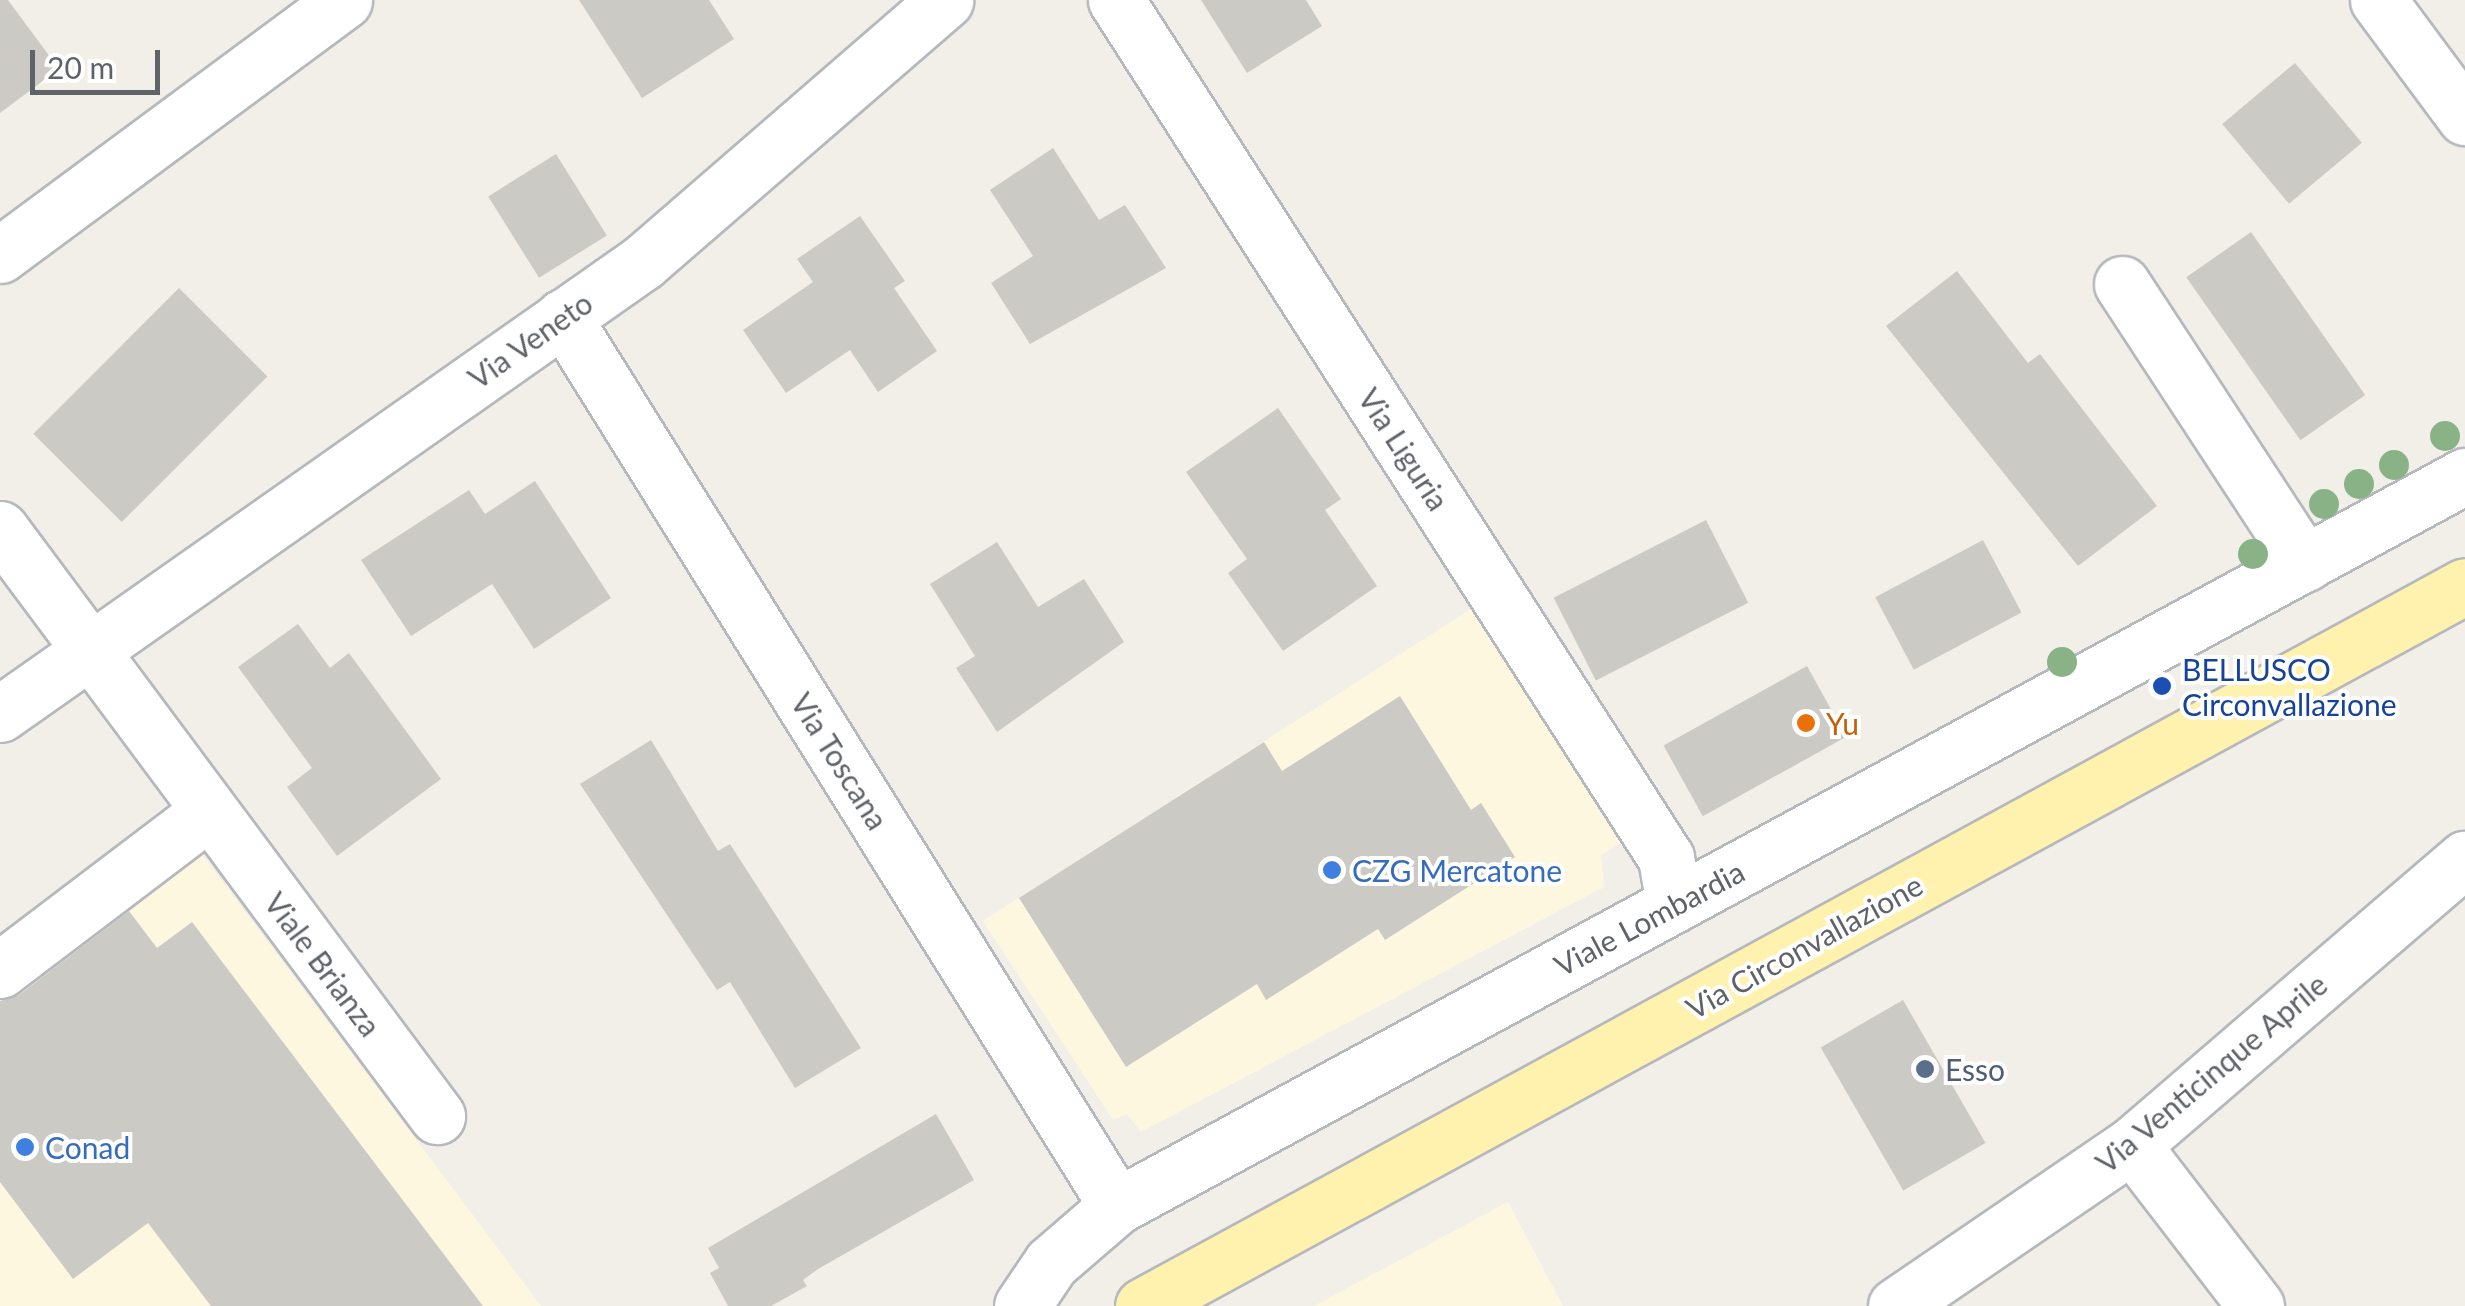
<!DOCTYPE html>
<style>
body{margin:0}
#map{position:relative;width:2465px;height:1306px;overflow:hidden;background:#f1efe8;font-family:Lato,sans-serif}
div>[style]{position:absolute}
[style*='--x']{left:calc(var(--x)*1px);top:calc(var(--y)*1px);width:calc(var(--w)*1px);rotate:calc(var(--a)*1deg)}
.commercial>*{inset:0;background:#fef7e0}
.building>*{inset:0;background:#cccac5;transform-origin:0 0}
.roads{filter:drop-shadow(2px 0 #b5b8bc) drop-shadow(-2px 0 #b5b8bc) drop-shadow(0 2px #b5b8bc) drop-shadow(0 -2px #b5b8bc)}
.minor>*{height:55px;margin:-27.5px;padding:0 27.5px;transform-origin:27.5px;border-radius:27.5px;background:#fff}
.major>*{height:55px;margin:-27.5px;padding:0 27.5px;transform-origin:27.5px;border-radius:27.5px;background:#fff2af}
.trees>*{width:30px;height:30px;margin:-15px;border-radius:50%;background:#89b387}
.dots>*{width:28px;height:28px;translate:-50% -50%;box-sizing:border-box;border:5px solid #fff;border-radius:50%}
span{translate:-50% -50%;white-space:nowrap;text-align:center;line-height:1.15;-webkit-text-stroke:8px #fff;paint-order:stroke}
.street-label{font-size:30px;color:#5f6368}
.transit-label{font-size:30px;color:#164399}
.left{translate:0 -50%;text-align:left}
.food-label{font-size:30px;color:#c56008}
.shop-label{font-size:30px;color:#366cbe}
.service-label{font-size:30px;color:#4e5e75}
.scale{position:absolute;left:30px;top:50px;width:130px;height:45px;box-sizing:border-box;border:5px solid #5f6368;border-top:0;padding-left:12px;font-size:30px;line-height:35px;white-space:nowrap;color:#5f6368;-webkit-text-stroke:8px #fff;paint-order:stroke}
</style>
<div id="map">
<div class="commercial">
<i style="clip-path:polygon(1474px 607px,1623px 842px,1601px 855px,1604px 887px,1141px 1132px,1127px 1114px,1113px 1120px,983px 921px)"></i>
<i style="clip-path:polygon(195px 845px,541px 1306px,0 1306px,0 987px)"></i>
<i style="clip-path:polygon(1508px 1202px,1563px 1306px,1314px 1306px)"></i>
</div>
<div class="building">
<i style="clip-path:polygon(0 0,8px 0,59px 69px,0 113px)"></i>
<i style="clip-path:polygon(579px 0,709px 0,734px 39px,642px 98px)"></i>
<i style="clip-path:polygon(1201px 0,1306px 0,1322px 26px,1247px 73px)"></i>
<i style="left:2295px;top:63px;width:104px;height:95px;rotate:50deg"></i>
<i style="clip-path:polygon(1053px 148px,1099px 220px,1125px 205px,1166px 268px,1030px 344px,991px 283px,1033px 256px,990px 190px)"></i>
<i style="left:556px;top:154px;width:96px;height:80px;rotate:58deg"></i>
<i style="clip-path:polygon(860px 216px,905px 281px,894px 288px,937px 351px,878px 392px,850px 350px,786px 393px,743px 330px,813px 282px,797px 259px)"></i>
<i style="left:2251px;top:232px;width:199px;height:79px;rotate:55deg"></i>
<i style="clip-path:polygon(1957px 271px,2028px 363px,2040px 354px,2157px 506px,2078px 566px,1886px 326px)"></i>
<i style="left:179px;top:288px;width:125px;height:206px;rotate:45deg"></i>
<i style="clip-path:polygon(1278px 408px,1341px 499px,1325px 510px,1377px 586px,1283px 651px,1228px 573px,1247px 559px,1186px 472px)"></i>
<i style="clip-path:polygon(535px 481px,611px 598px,534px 649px,492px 584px,411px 636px,361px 560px,469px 490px,485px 514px)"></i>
<i style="left:1706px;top:520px;width:93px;height:171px;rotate:63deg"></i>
<i style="left:1983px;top:540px;width:82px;height:122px;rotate:62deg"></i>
<i style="clip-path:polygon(997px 542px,1038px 607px,1084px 579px,1124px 642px,997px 732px,956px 668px,975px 656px,930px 584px)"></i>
<i style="clip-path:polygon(298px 624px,330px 668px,349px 653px,441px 779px,337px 856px,287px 787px,312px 768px,238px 667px)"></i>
<i style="left:1807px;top:666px;width:81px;height:164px;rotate:61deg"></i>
<i style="clip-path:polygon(1400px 696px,1471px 810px,1481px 803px,1515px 857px,1385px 940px,1378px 929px,1266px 1000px,1257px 984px,1126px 1067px,1019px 898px,1264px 742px,1282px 771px)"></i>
<i style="clip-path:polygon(651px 740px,718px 851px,730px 844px,861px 1048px,795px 1088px,730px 982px,717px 990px,580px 784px)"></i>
<i style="clip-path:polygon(129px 911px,157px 948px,192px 922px,483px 1306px,211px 1306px,148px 1223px,73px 1279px,0 1182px,0 1001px,19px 995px)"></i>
<i style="left:1903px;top:1000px;width:165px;height:95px;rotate:60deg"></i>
<i style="clip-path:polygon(936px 1114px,974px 1180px,818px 1269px,803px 1280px,807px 1286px,771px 1306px,728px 1306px,710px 1273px,719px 1268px,708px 1248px)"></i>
</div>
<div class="roads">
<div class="minor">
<i style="--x:1116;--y:0;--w:1019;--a:57.34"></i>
<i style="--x:1666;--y:858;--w:47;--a:80.1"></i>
<i style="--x:2378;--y:0;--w:146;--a:53.4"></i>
<i style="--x:0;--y:255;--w:428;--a:-36.5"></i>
<i style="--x:2122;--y:284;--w:334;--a:56.8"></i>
<i style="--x:563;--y:317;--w:1047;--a:58.07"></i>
<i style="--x:0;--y:529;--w:732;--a:53.33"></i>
<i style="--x:0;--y:714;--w:786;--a:-35.11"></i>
<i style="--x:643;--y:262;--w:400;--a:-40.9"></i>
<i style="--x:0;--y:970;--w:261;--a:-37.2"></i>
<i style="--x:2132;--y:1145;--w:203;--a:52.4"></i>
<i style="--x:1022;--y:1306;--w:52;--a:-56"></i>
<i style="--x:1051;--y:1263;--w:87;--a:-40.8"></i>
<i style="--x:1117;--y:1206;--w:1533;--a:-28.44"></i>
<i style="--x:1896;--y:1306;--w:286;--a:-34.3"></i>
<i style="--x:2132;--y:1145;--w:439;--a:-40.7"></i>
</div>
<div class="major">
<i style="--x:1143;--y:1306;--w:1505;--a:-28.57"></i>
</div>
</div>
<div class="trees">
<i style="left:2445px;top:436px"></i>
<i style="left:2394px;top:465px"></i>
<i style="left:2359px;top:484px"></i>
<i style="left:2324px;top:504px"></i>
<i style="left:2253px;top:554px"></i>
<i style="left:2062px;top:662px"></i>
</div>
<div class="dots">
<i style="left:2162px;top:686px;background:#1a4fb4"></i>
<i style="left:1806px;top:723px;background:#e8710a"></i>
<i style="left:1332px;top:870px;background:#3f7fe0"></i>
<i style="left:1925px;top:1069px;background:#5c6f8a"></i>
<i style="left:25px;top:1147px;background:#3f7fe0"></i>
</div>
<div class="street-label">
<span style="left:530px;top:340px;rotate:-35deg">Via Veneto</span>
<span style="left:1404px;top:449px;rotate:57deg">Via Liguria</span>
<span style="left:840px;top:761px;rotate:58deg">Via Toscana</span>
<span style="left:1649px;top:918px;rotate:-28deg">Viale Lombardia</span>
<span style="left:1804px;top:946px;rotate:-29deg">Via Circonvallazione</span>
<span style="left:323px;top:964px;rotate:53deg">Viale Brianza</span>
<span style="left:2211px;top:1073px;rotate:-40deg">Via Venticinque Aprile</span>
</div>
<div class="transit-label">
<span class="left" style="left:2182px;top:686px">BELLUSCO<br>Circonvallazione</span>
</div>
<div class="food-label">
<span class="left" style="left:1826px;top:723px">Yu</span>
</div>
<div class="shop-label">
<span class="left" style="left:1352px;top:870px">CZG Mercatone</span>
<span class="left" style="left:45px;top:1147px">Conad</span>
</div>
<div class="service-label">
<span class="left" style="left:1945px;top:1069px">Esso</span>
</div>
<div class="scale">20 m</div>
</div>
